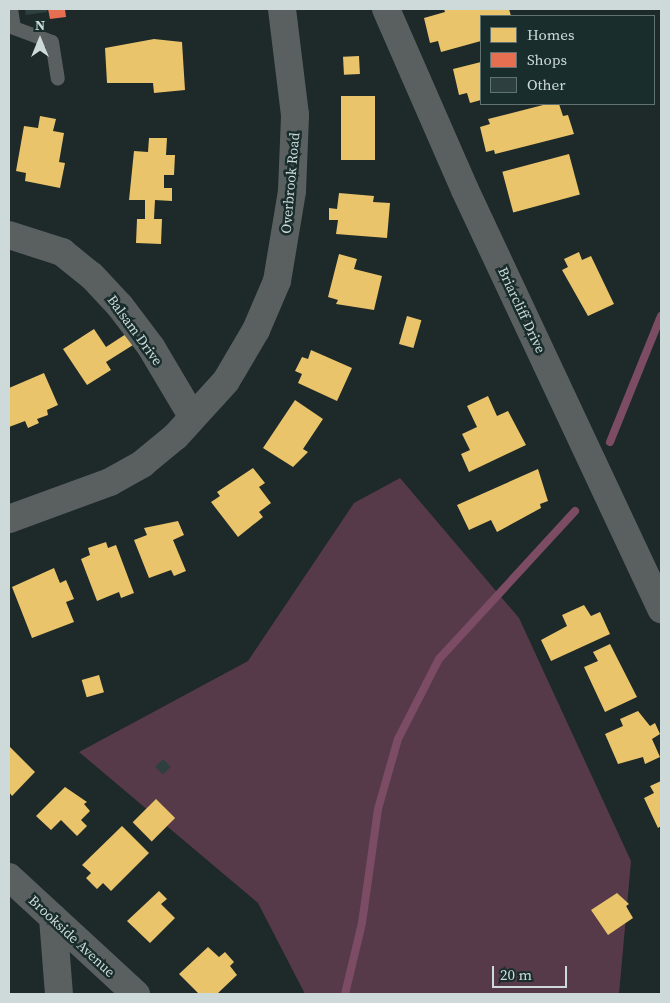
<!DOCTYPE html>
<style>
body{margin:0}
#map{position:relative;width:670px;height:1003px;overflow:hidden;background:#1e2929;font-family:"Source Serif 4",serif}
div>[style]{position:absolute}
[style*='--x']{left:calc(var(--x)*1px);top:calc(var(--y)*1px);width:calc(var(--w)*1px);rotate:calc(var(--a)*1deg)}
.green>*{inset:0;background:#563a49}
.homes>*{inset:0;background:#e9c46a;transform-origin:0 0}
.shops>*{inset:0;background:#e76f51}
.stream>*{height:8px;margin:-4px;padding:0 4px;transform-origin:4px;border-radius:4px;background:#7b4c64}
.building>*{inset:0;background:#2e3f3f;transform-origin:0 0}
.service>*{height:14px;margin:-7px;padding:0 7px;transform-origin:7px;border-radius:7px;background:#5a605f}
.minor>*{height:28px;margin:-14px;padding:0 14px;transform-origin:14px;border-radius:14px;background:#5a605f}
span{translate:-50% -50%;white-space:nowrap;text-align:center;line-height:1.15;-webkit-text-stroke:5px #192d2d;paint-order:stroke}
.street-label{font-size:14px;color:#cddad9}
.frame{position:absolute;inset:0;border:10px solid #cddad9;pointer-events:none}
.legend{position:absolute;left:480px;top:15px;width:175px;height:90px;box-sizing:border-box;background:#192d2d;border:1px solid #617272;margin:0;padding:6px 9px;list-style:none;font-size:15px;color:#cddad9}
.legend li{display:flex;align-items:center;gap:10px;height:25px}
.legend b{width:25px;border:1px solid #617272}
.north{position:absolute;left:15px;top:15px;width:50px;height:50px;-webkit-text-stroke:4px #192d2d;paint-order:stroke;rotate:0deg;font-size:14px;font-weight:700;line-height:20px;text-align:center;color:#cddad9}
.north::after{content:'';display:block;margin:auto;width:18px;height:22px;background:#cddad9;clip-path:polygon(50% 0,100% 100%,50% 72%,0 100%)}
.scale{position:absolute;left:492px;top:966px;width:75px;height:22px;box-sizing:border-box;border:2px solid #cddad9;border-top:0;padding-left:6px;font-size:15px;line-height:18px;white-space:nowrap;color:#cddad9;-webkit-text-stroke:4px #192d2d;paint-order:stroke}
</style>
<div id="map">
<div class="green">
<i style="clip-path:polygon(400px 478px,519px 618px,631px 861px,619px 994px,305px 994px,258px 903px,79px 752px,248px 661px,354px 503px)"></i>
</div>
<div class="homes">
<i style="clip-path:polygon(444px 9px,509px 9px,511px 16px,481px 16px,481px 41px,441px 52px,438px 41px,430px 43px,424px 18px,445px 12px)"></i>
<i style="clip-path:polygon(154px 39px,182px 42px,185px 90px,154px 93px,153px 83px,107px 83px,105px 48px)"></i>
<i style="left:359px;top:56px;width:18px;height:16px;rotate:87deg"></i>
<i style="clip-path:polygon(481px 62px,481px 100px,470px 103px,467px 93px,459px 95px,453px 69px)"></i>
<i style="left:341px;top:96px;width:34px;height:64px"></i>
<i style="clip-path:polygon(547px 104px,559px 104px,563px 116px,568px 115px,574px 134px,495px 154px,494px 150px,486px 152px,480px 127px,490px 124px,488px 119px)"></i>
<i style="clip-path:polygon(40px 116px,56px 119px,53px 131px,64px 133px,59px 162px,65px 163px,60px 188px,25px 181px,26px 173px,16px 171px,24px 126px,38px 128px)"></i>
<i style="clip-path:polygon(149px 138px,167px 138px,166px 155px,175px 155px,174px 175px,164px 175px,164px 188px,172px 188px,172px 201px,155px 200px,154px 219px,162px 219px,161px 244px,136px 243px,137px 219px,145px 219px,145px 200px,129px 200px,134px 151px,148px 152px)"></i>
<i style="left:569px;top:154px;width:42px;height:69px;rotate:75deg"></i>
<i style="clip-path:polygon(339px 193px,374px 196px,373px 202px,390px 203px,387px 238px,336px 234px,338px 220px,329px 220px,329px 208px,337px 209px)"></i>
<i style="clip-path:polygon(579px 252px,582px 260px,591px 256px,614px 304px,588px 316px,562px 270px,568px 267px,564px 259px)"></i>
<i style="clip-path:polygon(339px 254px,357px 259px,354px 269px,382px 276px,374px 310px,336px 304px,338px 300px,328px 297px)"></i>
<i style="left:407px;top:316px;width:15px;height:29px;rotate:16deg"></i>
<i style="clip-path:polygon(94px 329px,106px 347px,126px 334px,133px 345px,106px 362px,111px 370px,87px 385px,63px 349px)"></i>
<i style="clip-path:polygon(311px 350px,352px 368px,337px 401px,298px 383px,302px 374px,295px 371px,302px 357px,308px 359px)"></i>
<i style="clip-path:polygon(44px 373px,58px 405px,47px 410px,48px 415px,37px 419px,39px 423px,28px 428px,25px 421px,9px 427px,9px 388px)"></i>
<i style="clip-path:polygon(488px 396px,497px 416px,508px 411px,526px 445px,469px 472px,461px 454px,470px 450px,462px 434px,477px 427px,467px 406px)"></i>
<i style="clip-path:polygon(295px 400px,323px 419px,303px 449px,308px 452px,293px 467px,263px 448px)"></i>
<i style="clip-path:polygon(253px 468px,265px 483px,259px 487px,271px 503px,259px 512px,263px 517px,238px 537px,211px 502px,220px 496px,217px 492px)"></i>
<i style="clip-path:polygon(538px 469px,548px 501px,540px 504px,541px 508px,497px 532px,491px 520px,469px 530px,457px 505px)"></i>
<i style="clip-path:polygon(178px 521px,184px 535px,173px 540px,186px 571px,174px 576px,171px 570px,149px 578px,134px 540px,147px 535px,144px 528px)"></i>
<i style="clip-path:polygon(106px 542px,108px 548px,116px 545px,134px 593px,121px 598px,119px 592px,97px 601px,81px 559px,90px 555px,88px 548px)"></i>
<i style="clip-path:polygon(54px 568px,60px 583px,66px 580px,74px 599px,66px 602px,74px 622px,32px 638px,12px 587px)"></i>
<i style="clip-path:polygon(584px 605px,591px 616px,600px 612px,610px 634px,551px 661px,541px 640px,567px 626px,562px 615px)"></i>
<i style="clip-path:polygon(610px 644px,637px 697px,605px 712px,584px 667px,598px 661px,593px 652px)"></i>
<i style="left:99px;top:675px;width:18px;height:18px;rotate:74deg"></i>
<i style="clip-path:polygon(638px 711px,650px 726px,655px 723px,660px 734px,652px 739px,660px 757px,645px 764px,643px 757px,618px 764px,605px 734px,623px 726px,620px 719px)"></i>
<i style="clip-path:polygon(9px 746px,35px 772px,12px 796px,9px 792px)"></i>
<i style="clip-path:polygon(661px 781px,661px 826px,658px 828px,644px 798px,654px 793px,650px 786px)"></i>
<i style="clip-path:polygon(65px 787px,87px 802px,84px 804px,90px 811px,81px 820px,87px 826px,77px 836px,61px 820px,51px 830px,36px 816px)"></i>
<i style="left:156px;top:799px;width:27px;height:33px;rotate:45deg"></i>
<i style="clip-path:polygon(122px 826px,149px 853px,111px 891px,103px 883px,97px 889px,86px 878px,91px 873px,82px 865px)"></i>
<i style="clip-path:polygon(159px 891px,167px 899px,161px 904px,175px 918px,150px 943px,127px 921px)"></i>
<i style="clip-path:polygon(617px 893px,629px 904px,626px 906px,633px 918px,608px 935px,591px 910px)"></i>
<i style="clip-path:polygon(208px 947px,219px 957px,225px 952px,234px 962px,230px 966px,237px 975px,217px 994px,199px 994px,179px 974px)"></i>
</div>
<div class="shops">
<i style="clip-path:polygon(48px 9px,65px 9px,66px 17px,50px 19px)"></i>
</div>
<div class="stream">
<i style="--x:610;--y:442;--w:136;--a:-68"></i>
<i style="--x:345;--y:994;--w:73;--a:-76.5"></i>
<i style="--x:362;--y:923;--w:115;--a:-82"></i>
<i style="--x:378;--y:809;--w:73;--a:-74.1"></i>
<i style="--x:398;--y:739;--w:90;--a:-62.9"></i>
<i style="--x:439;--y:659;--w:201;--a:-47.4"></i>
</div>
<div class="building">
<i style="clip-path:polygon(25px 9px,47px 9px,47px 12px,26px 15px)"></i>
<i style="left:163px;top:759px;width:11px;height:11px;rotate:45deg"></i>
</div>
<div class="service">
<i style="--x:11;--y:9;--w:19;--a:81"></i>
<i style="--x:14;--y:28;--w:40;--a:20.2"></i>
<i style="--x:52;--y:42;--w:37;--a:81"></i>
</div>
<div class="minor">
<i style="--x:386;--y:9;--w:197;--a:66.4"></i>
<i style="--x:465;--y:190;--w:463;--a:64.9"></i>
<i style="--x:9;--y:235;--w:56;--a:17.8"></i>
<i style="--x:62;--y:252;--w:38;--a:39"></i>
<i style="--x:92;--y:276;--w:41;--a:47"></i>
<i style="--x:120;--y:306;--w:51;--a:52.9"></i>
<i style="--x:151;--y:347;--w:80;--a:59.3"></i>
<i style="--x:9;--y:519;--w:108;--a:-20.1"></i>
<i style="--x:110;--y:482;--w:37;--a:-29"></i>
<i style="--x:142;--y:464;--w:44;--a:-39.5"></i>
<i style="--x:176;--y:436;--w:74;--a:-47.7"></i>
<i style="--x:226;--y:381;--w:59;--a:-59.5"></i>
<i style="--x:256;--y:330;--w:53;--a:-66.8"></i>
<i style="--x:277;--y:281;--w:91;--a:-80.5"></i>
<i style="--x:292;--y:191;--w:76;--a:-87.7"></i>
<i style="--x:295;--y:115;--w:107;--a:-97"></i>
<i style="--x:9;--y:877;--w:173;--a:42.7"></i>
<i style="--x:53;--y:918;--w:76;--a:85.5"></i>
</div>
<div class="street-label">
<span style="left:290px;top:183px;rotate:-85deg">Overbrook Road</span>
<span style="left:522px;top:310px;rotate:65deg">Briarcliff Drive</span>
<span style="left:135px;top:330px;rotate:54deg">Balsam Drive</span>
<span style="left:72px;top:936px;rotate:43deg">Brookside Avenue</span>
</div>
<div class="frame"></div>
<ul class="legend">
<li><b style="height:14px;background:#e9c46a"></b>Homes</li>
<li><b style="height:14px;background:#e76f51"></b>Shops</li>
<li><b style="height:14px;background:#2e3f3f"></b>Other</li>
</ul>
<div class="north">N</div>
<div class="scale">20 m</div>
</div>
